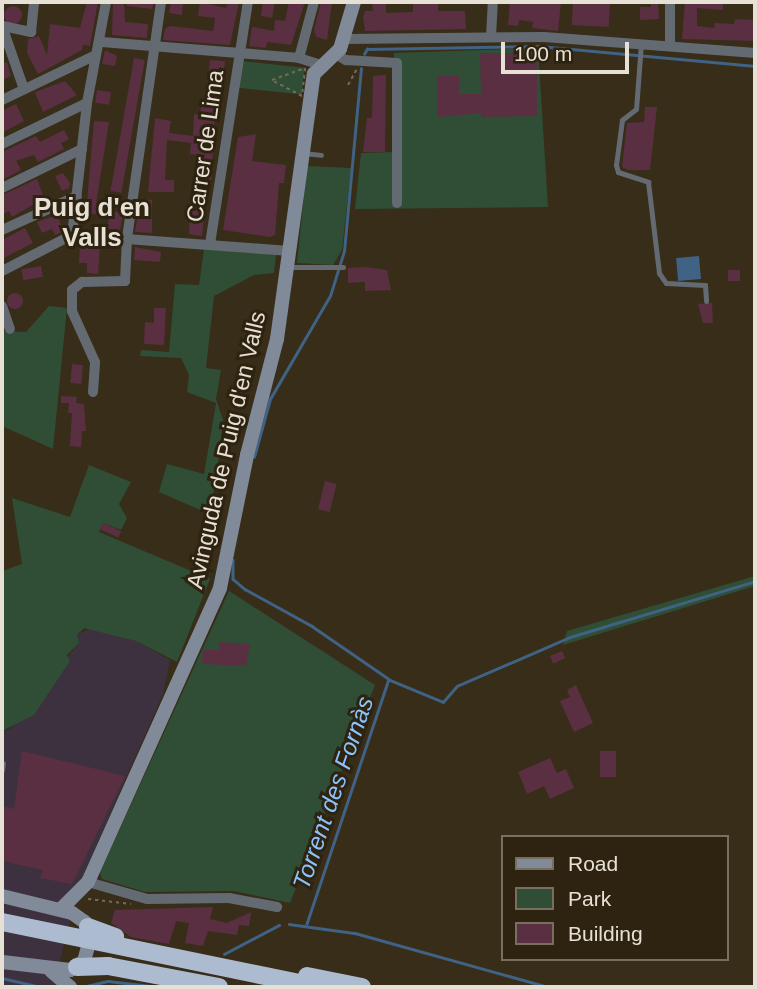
<!DOCTYPE html>
<meta charset="utf-8">
<style>
body{margin:0}
#map{position:relative;width:757px;height:989px;overflow:hidden;background:#372d19;font-family:Helvetica,sans-serif}
div>[style]{position:absolute}
[style*='--x']{left:calc(var(--x)*1px);top:calc(var(--y)*1px);width:calc(var(--w)*1px);rotate:calc(var(--a)*1deg)}
.industrial>*{inset:0;background:#3e313f}
.green>*{inset:0;background:#2f4e35;transform-origin:0 0}
.water>*{inset:0;background:#3f6285;transform-origin:0 0}
.stream>*{height:2.5px;margin:-1.25px;padding:0 1.25px;transform-origin:1.25px;border-radius:1.25px;background:#3f6285}
.building>*{inset:0;background:#5b2f42;transform-origin:0 0}
.round{border-radius:50%}
.path>*{height:2px;margin-top:-1px;transform-origin:0;background:repeating-linear-gradient(90deg,#736a59 0 3.5px,transparent 0 7px)}
.lane>*{height:5px;margin:-2.5px;padding:0 2.5px;transform-origin:2.5px;border-radius:2.5px;background:#646a72}
.street>*{height:10px;margin:-5px;padding:0 5px;transform-origin:5px;border-radius:5px;background:#646a72}
.secondary>*{height:14px;margin:-7px;padding:0 7px;transform-origin:7px;border-radius:7px;background:#818a99}
.highway>*{height:18px;margin:-9px;padding:0 9px;transform-origin:9px;border-radius:9px;background:#adbbd1}
span{translate:-50% -50%;white-space:nowrap;text-align:center;line-height:1.15;-webkit-text-stroke:6px #2d2310;paint-order:stroke}
.street-label{font-size:23px;color:#e7e1d5}
.water-label{font-size:24px;color:#8bc3fc;font-style:italic}
.quarter-label{font-size:26px;color:#e7e1d5;font-weight:700}
.frame{position:absolute;inset:0;border:4px solid #e7e1d5;pointer-events:none}
.legend{position:absolute;left:501px;top:835px;width:228px;height:126px;box-sizing:border-box;background:#2d2310;border:2px solid #776f5f;margin:0;padding:9px 12px;list-style:none;font-size:21px;color:#e7e1d5}
.legend li{display:flex;align-items:center;gap:14px;height:35px}
.legend b{width:35px;border:2px solid #776f5f}
.scale{position:absolute;left:501px;top:42px;width:128px;height:32px;box-sizing:border-box;border:4px solid #e7e1d5;border-top:0;padding-left:9px;font-size:21px;line-height:24px;white-space:nowrap;color:#e7e1d5;-webkit-text-stroke:5px #2d2310;paint-order:stroke}
</style>
<div id="map">
<div class="industrial">
<i style="clip-path:polygon(92px 627px,136px 641px,170px 660px,163px 694px,79px 885px,55px 981px,62px 987px,2px 987px,2px 731px,10px 729px,79px 643px,77px 635px)"></i>
</div>
<div class="green">
<i style="clip-path:polygon(538px 48px,548px 207px,355px 209px,361px 153px,393px 152px,394px 53px)"></i>
<i style="left:241px;top:61px;width:64px;height:27px;rotate:6deg"></i>
<i style="clip-path:polygon(307px 166px,351px 168px,342px 250px,333px 265px,297px 263px)"></i>
<i style="clip-path:polygon(204px 249px,276px 255px,274px 273px,254px 275px,214px 296px,206px 368px,221px 370px,216px 399px,223px 420px,216px 484px,207px 513px,159px 492px,167px 464px,204px 474px,216px 403px,187px 392px,189px 375px,181px 358px,140px 356px,141px 350px,169px 352px,175px 284px,199px 285px)"></i>
<i style="clip-path:polygon(49px 306px,67px 308px,53px 449px,2px 426px,2px 331px,26px 332px)"></i>
<i style="clip-path:polygon(89px 465px,131px 482px,119px 504px,127px 518px,121px 530px,103px 523px,99px 532px,210px 579px,177px 662px,136px 641px,84px 628px,77px 635px,79px 643px,67px 655px,70px 661px,34px 715px,2px 731px,2px 571px,22px 564px,12px 498px,70px 517px)"></i>
<i style="clip-path:polygon(755px 576px,755px 586px,563px 645px,567px 631px)"></i>
<i style="clip-path:polygon(229px 591px,375px 685px,290px 903px,234px 891px,145px 892px,102px 879px,100px 872px)"></i>
</div>
<div class="water">
<i style="left:699px;top:256px;width:23px;height:23px;rotate:85deg"></i>
</div>
<div class="stream">
<i style="--x:364;--y:54;--w:6;--a:-59"></i>
<i style="--x:367;--y:49;--w:172;--a:-1"></i>
<i style="--x:539;--y:46;--w:217;--a:5.3"></i>
<i style="--x:254;--y:457;--w:60;--a:-74.6"></i>
<i style="--x:270;--y:399;--w:119;--a:-59.8"></i>
<i style="--x:330;--y:296;--w:47;--a:-72.7"></i>
<i style="--x:344;--y:251;--w:183;--a:-84.7"></i>
<i style="--x:233;--y:560;--w:19;--a:90"></i>
<i style="--x:233;--y:579;--w:16;--a:40"></i>
<i style="--x:245;--y:589;--w:77;--a:28.9"></i>
<i style="--x:312;--y:626;--w:93;--a:34.5"></i>
<i style="--x:389;--y:679;--w:258;--a:108.5"></i>
<i style="--x:390;--y:680;--w:57;--a:22.5"></i>
<i style="--x:443;--y:702;--w:21;--a:-49"></i>
<i style="--x:457;--y:686;--w:123;--a:-23.4"></i>
<i style="--x:570;--y:637;--w:193;--a:-16.8"></i>
<i style="--x:289;--y:924;--w:67;--a:7.8"></i>
<i style="--x:355;--y:933;--w:201;--a:15.6"></i>
<i style="--x:224;--y:954;--w:62;--a:-27.8"></i>
<i style="--x:2;--y:978;--w:39;--a:13"></i>
<i style="--x:82;--y:987;--w:27;--a:-13"></i>
<i style="--x:108;--y:981;--w:51;--a:6.7"></i>
</div>
<div class="building">
<i style="clip-path:polygon(87px 2px,98px 2px,90px 46px,83px 45px,82px 50px,38px 74px,27px 53px,28px 39px,39px 36px,47px 55px,50px 24px,80px 28px)"></i>
<i style="clip-path:polygon(113px 2px,124px 2px,125px 22px,148px 24px,147px 38px,112px 35px)"></i>
<i style="clip-path:polygon(127px 2px,154px 2px,152px 9px,127px 6px)"></i>
<i style="clip-path:polygon(171px 2px,183px 2px,182px 15px,169px 13px)"></i>
<i style="clip-path:polygon(200px 2px,226px 8px,228px 2px,239px 2px,230px 45px,163px 40px,165px 29px,170px 26px,213px 31px,215px 18px,198px 16px)"></i>
<i style="clip-path:polygon(263px 2px,275px 2px,272px 18px,261px 16px)"></i>
<i style="clip-path:polygon(289px 2px,305px 2px,291px 45px,267px 42px,266px 48px,249px 46px,252px 27px,274px 31px,275px 20px,285px 21px)"></i>
<i style="clip-path:polygon(321px 2px,332px 2px,327px 40px,316px 37px,314px 30px)"></i>
<i style="clip-path:polygon(372px 2px,386px 2px,386px 13px,413px 12px,413px 2px,438px 2px,438px 11px,465px 11px,466px 29px,365px 31px,363px 18px,365px 11px,373px 11px)"></i>
<i style="clip-path:polygon(510px 2px,561px 2px,558px 31px,532px 28px,533px 22px,519px 20px,518px 26px,508px 25px)"></i>
<i style="left:573px;top:2px;width:37px;height:23px;rotate:3deg"></i>
<i style="clip-path:polygon(651px 2px,658px 2px,659px 19px,640px 20px,640px 7px,651px 7px)"></i>
<i style="clip-path:polygon(685px 2px,723px 2px,723px 10px,697px 8px,697px 26px,714px 28px,715px 23px,734px 24px,735px 19px,755px 20px,755px 41px,682px 39px)"></i>
<i class="round" style="left:4px;top:6px;width:18px;height:18px"></i>
<i style="clip-path:polygon(105px 50px,117px 56px,115px 66px,102px 64px)"></i>
<i style="clip-path:polygon(480px 53px,537px 53px,537px 116px,481px 117px,481px 113px,438px 117px,437px 76px,459px 76px,459px 94px,481px 94px)"></i>
<i style="left:134px;top:58px;width:11px;height:135px;rotate:10deg"></i>
<i style="clip-path:polygon(210px 60px,225px 61px,219px 113px,215px 113px,211px 184px,199px 183px,202px 155px,190px 154px,191px 143px,167px 140px,165px 180px,174px 180px,174px 192px,148px 192px,155px 118px,171px 121px,169px 133px,193px 136px,194px 114px,200px 115px,201px 106px,205px 106px)"></i>
<i style="clip-path:polygon(7px 62px,11px 76px,2px 80px,2px 64px)"></i>
<i style="clip-path:polygon(386px 75px,385px 152px,363px 152px,367px 118px,372px 118px,373px 76px)"></i>
<i style="clip-path:polygon(65px 81px,77px 95px,43px 112px,35px 92px)"></i>
<i style="left:97px;top:90px;width:14px;height:13px;rotate:8deg"></i>
<i style="clip-path:polygon(16px 104px,24px 121px,2px 133px,2px 111px)"></i>
<i style="clip-path:polygon(645px 107px,657px 107px,650px 170px,628px 170px,622px 167px,627px 123px,644px 122px)"></i>
<i style="clip-path:polygon(94px 121px,109px 122px,96px 204px,105px 205px,103px 215px,86px 213px)"></i>
<i style="clip-path:polygon(64px 130px,69px 139px,61px 143px,64px 149px,38px 162px,34px 155px,16px 161px,21px 170px,4px 179px,2px 152px,36px 136px,40px 142px)"></i>
<i style="clip-path:polygon(256px 134px,252px 161px,286px 165px,284px 183px,279px 183px,275px 235px,270px 237px,223px 230px,238px 137px)"></i>
<i style="clip-path:polygon(63px 173px,70px 183px,68px 192px,68px 188px,62px 191px,55px 176px)"></i>
<i style="clip-path:polygon(37px 179px,44px 198px,12px 217px,9px 211px,2px 215px,2px 195px)"></i>
<i style="clip-path:polygon(140px 199px,152px 200px,152px 233px,135px 232px)"></i>
<i style="clip-path:polygon(190px 199px,206px 200px,202px 236px,189px 234px)"></i>
<i style="left:110px;top:211px;width:13px;height:18px;rotate:9deg"></i>
<i style="clip-path:polygon(57px 215px,64px 231px,55px 235px,52px 229px,42px 233px,37px 222px)"></i>
<i style="clip-path:polygon(25px 228px,33px 243px,2px 259px,2px 240px)"></i>
<i style="clip-path:polygon(80px 243px,100px 245px,98px 274px,87px 273px,87px 263px,79px 263px)"></i>
<i style="clip-path:polygon(135px 247px,161px 252px,160px 262px,134px 260px)"></i>
<i style="left:41px;top:266px;width:11px;height:20px;rotate:80deg"></i>
<i style="clip-path:polygon(365px 267px,387px 270px,391px 290px,365px 291px,365px 282px,348px 283px,348px 268px)"></i>
<i style="left:728px;top:270px;width:12px;height:11px"></i>
<i class="round" style="left:7px;top:293px;width:16px;height:16px"></i>
<i style="clip-path:polygon(712px 303px,713px 323px,703px 323px,698px 304px)"></i>
<i style="clip-path:polygon(154px 308px,166px 308px,164px 345px,144px 344px,145px 322px,154px 323px)"></i>
<i style="left:72px;top:364px;width:11px;height:19px;rotate:5deg"></i>
<i style="clip-path:polygon(61px 396px,77px 397px,76px 403px,84px 404px,86px 431px,82px 431px,81px 447px,70px 446px,72px 413px,68px 413px,69px 403px,61px 403px)"></i>
<i style="left:325px;top:481px;width:12px;height:29px;rotate:14deg"></i>
<i style="left:103px;top:523px;width:20px;height:7px;rotate:24deg"></i>
<i style="clip-path:polygon(220px 642px,250px 644px,246px 666px,202px 664px,203px 650px,219px 650px)"></i>
<i style="left:562px;top:651px;width:8px;height:13px;rotate:67deg"></i>
<i style="clip-path:polygon(576px 685px,593px 723px,574px 732px,560px 701px,570px 697px,567px 690px)"></i>
<i style="clip-path:polygon(22px 751px,125px 776px,72px 884px,40px 878px,43px 870px,2px 861px,2px 806px,14px 809px)"></i>
<i style="left:600px;top:751px;width:16px;height:26px"></i>
<i style="clip-path:polygon(550px 758px,557px 773px,566px 769px,574px 788px,550px 799px,544px 786px,527px 794px,518px 772px)"></i>
<i style="clip-path:polygon(213px 907px,210px 919px,227px 923px,251px 912px,249px 926px,239px 925px,237px 935px,208px 931px,203px 946px,185px 943px,189px 923px,176px 921px,169px 944px,131px 937px,111px 923px,115px 910px)"></i>
</div>
<div class="path">
<i style="--x:305;--y:68;--w:28;--a:96"></i>
<i style="--x:302;--y:96;--w:34;--a:-152"></i>
<i style="--x:272;--y:80;--w:35;--a:-20"></i>
<i style="--x:348;--y:85;--w:18;--a:-61"></i>
<i style="--x:88;--y:899;--w:43;--a:6.6"></i>
</div>
<div class="lane">
<i style="--x:641;--y:43;--w:66;--a:94.3"></i>
<i style="--x:636;--y:109;--w:18;--a:142"></i>
<i style="--x:622;--y:120;--w:45;--a:97.6"></i>
<i style="--x:616;--y:165;--w:7;--a:74"></i>
<i style="--x:618;--y:172;--w:32;--a:18"></i>
<i style="--x:648;--y:182;--w:92;--a:83.1"></i>
<i style="--x:659;--y:273;--w:12;--a:55"></i>
<i style="--x:666;--y:283;--w:39;--a:3"></i>
<i style="--x:705;--y:285;--w:16;--a:86"></i>
<i style="--x:303;--y:153;--w:18;--a:6"></i>
<i style="--x:290;--y:267;--w:53;--a:0"></i>
<i style="--x:2;--y:770;--w:7;--a:-82"></i>
</div>
<div class="street">
<i style="--x:2;--y:26;--w:67;--a:70.8"></i>
<i style="--x:3;--y:26;--w:29;--a:12"></i>
<i style="--x:31;--y:32;--w:30;--a:-84"></i>
<i style="--x:491;--y:37;--w:35;--a:-87"></i>
<i style="--x:344;--y:39;--w:200;--a:-0.6"></i>
<i style="--x:544;--y:37;--w:212;--a:4.3"></i>
<i style="--x:102;--y:42;--w:198;--a:4.6"></i>
<i style="--x:299;--y:58;--w:23;--a:18"></i>
<i style="--x:670;--y:46;--w:44;--a:-90"></i>
<i style="--x:335;--y:54;--w:13;--a:29"></i>
<i style="--x:346;--y:60;--w:51;--a:3.4"></i>
<i style="--x:397;--y:63;--w:140;--a:90"></i>
<i style="--x:299;--y:58;--w:58;--a:-75"></i>
<i style="--x:2;--y:100;--w:104;--a:-25.6"></i>
<i style="--x:2;--y:144;--w:94;--a:-25.8"></i>
<i style="--x:2;--y:188;--w:89;--a:-26"></i>
<i style="--x:2;--y:230;--w:82;--a:-24.4"></i>
<i style="--x:72;--y:235;--w:133;--a:-83.5"></i>
<i style="--x:87;--y:103;--w:103;--a:-79.3"></i>
<i style="--x:210;--y:244;--w:245;--a:-81.1"></i>
<i style="--x:2;--y:271;--w:79;--a:-27.2"></i>
<i style="--x:72;--y:235;--w:218;--a:4.2"></i>
<i style="--x:2;--y:306;--w:24;--a:71"></i>
<i style="--x:93;--y:392;--w:30;--a:-86"></i>
<i style="--x:95;--y:362;--w:56;--a:-114.3"></i>
<i style="--x:72;--y:311;--w:21;--a:-90"></i>
<i style="--x:72;--y:290;--w:13;--a:-39"></i>
<i style="--x:82;--y:282;--w:43;--a:-1.3"></i>
<i style="--x:125;--y:281;--w:43;--a:-87.3"></i>
<i style="--x:127;--y:238;--w:238;--a:-81.8"></i>
<i style="--x:88;--y:882;--w:61;--a:16.1"></i>
<i style="--x:147;--y:899;--w:82;--a:-0.7"></i>
<i style="--x:229;--y:898;--w:49;--a:10.6"></i>
</div>
<div class="secondary">
<i style="--x:2;--y:896;--w:72;--a:13.7"></i>
<i style="--x:72;--y:913;--w:16;--a:35"></i>
<i style="--x:85;--y:922;--w:18;--a:74"></i>
<i style="--x:90;--y:939;--w:23;--a:105"></i>
<i style="--x:84;--y:961;--w:17;--a:147"></i>
<i style="--x:70;--y:970;--w:68;--a:-173.3"></i>
<i style="--x:61;--y:909;--w:38;--a:-45"></i>
<i style="--x:88;--y:882;--w:322;--a:-65.8"></i>
<i style="--x:220;--y:588;--w:136;--a:-78.5"></i>
<i style="--x:247;--y:455;--w:120;--a:-75.5"></i>
<i style="--x:277;--y:339;--w:268;--a:-82.1"></i>
<i style="--x:314;--y:74;--w:36;--a:-44"></i>
<i style="--x:340;--y:49;--w:49;--a:-73.4"></i>
<i style="--x:51;--y:971;--w:25;--a:40"></i>
</div>
<div class="highway">
<i style="--x:2;--y:922;--w:325;--a:11.6"></i>
<i style="--x:88;--y:927;--w:29;--a:20"></i>
<i style="--x:77;--y:967;--w:31;--a:-2"></i>
<i style="--x:108;--y:966;--w:113;--a:10.7"></i>
<i style="--x:307;--y:976;--w:56;--a:11.3"></i>
</div>
<div class="street-label">
<span style="left:205px;top:146px;rotate:-82deg">Carrer de Lima</span>
<span style="left:226px;top:450px;rotate:-77deg">Avinguda de Puig d'en Valls</span>
</div>
<div class="water-label">
<span style="left:333px;top:793px;rotate:-71deg">Torrent des Fornàs</span>
</div>
<div class="quarter-label">
<span style="left:92px;top:223px">Puig d'en<br>Valls</span>
</div>
<div class="frame"></div>
<ul class="legend">
<li><b style="height:9px;background:#818a99"></b>Road</li>
<li><b style="height:19px;background:#2f4e35"></b>Park</li>
<li><b style="height:19px;background:#5b2f42"></b>Building</li>
</ul>
<div class="scale">100 m</div>
</div>
